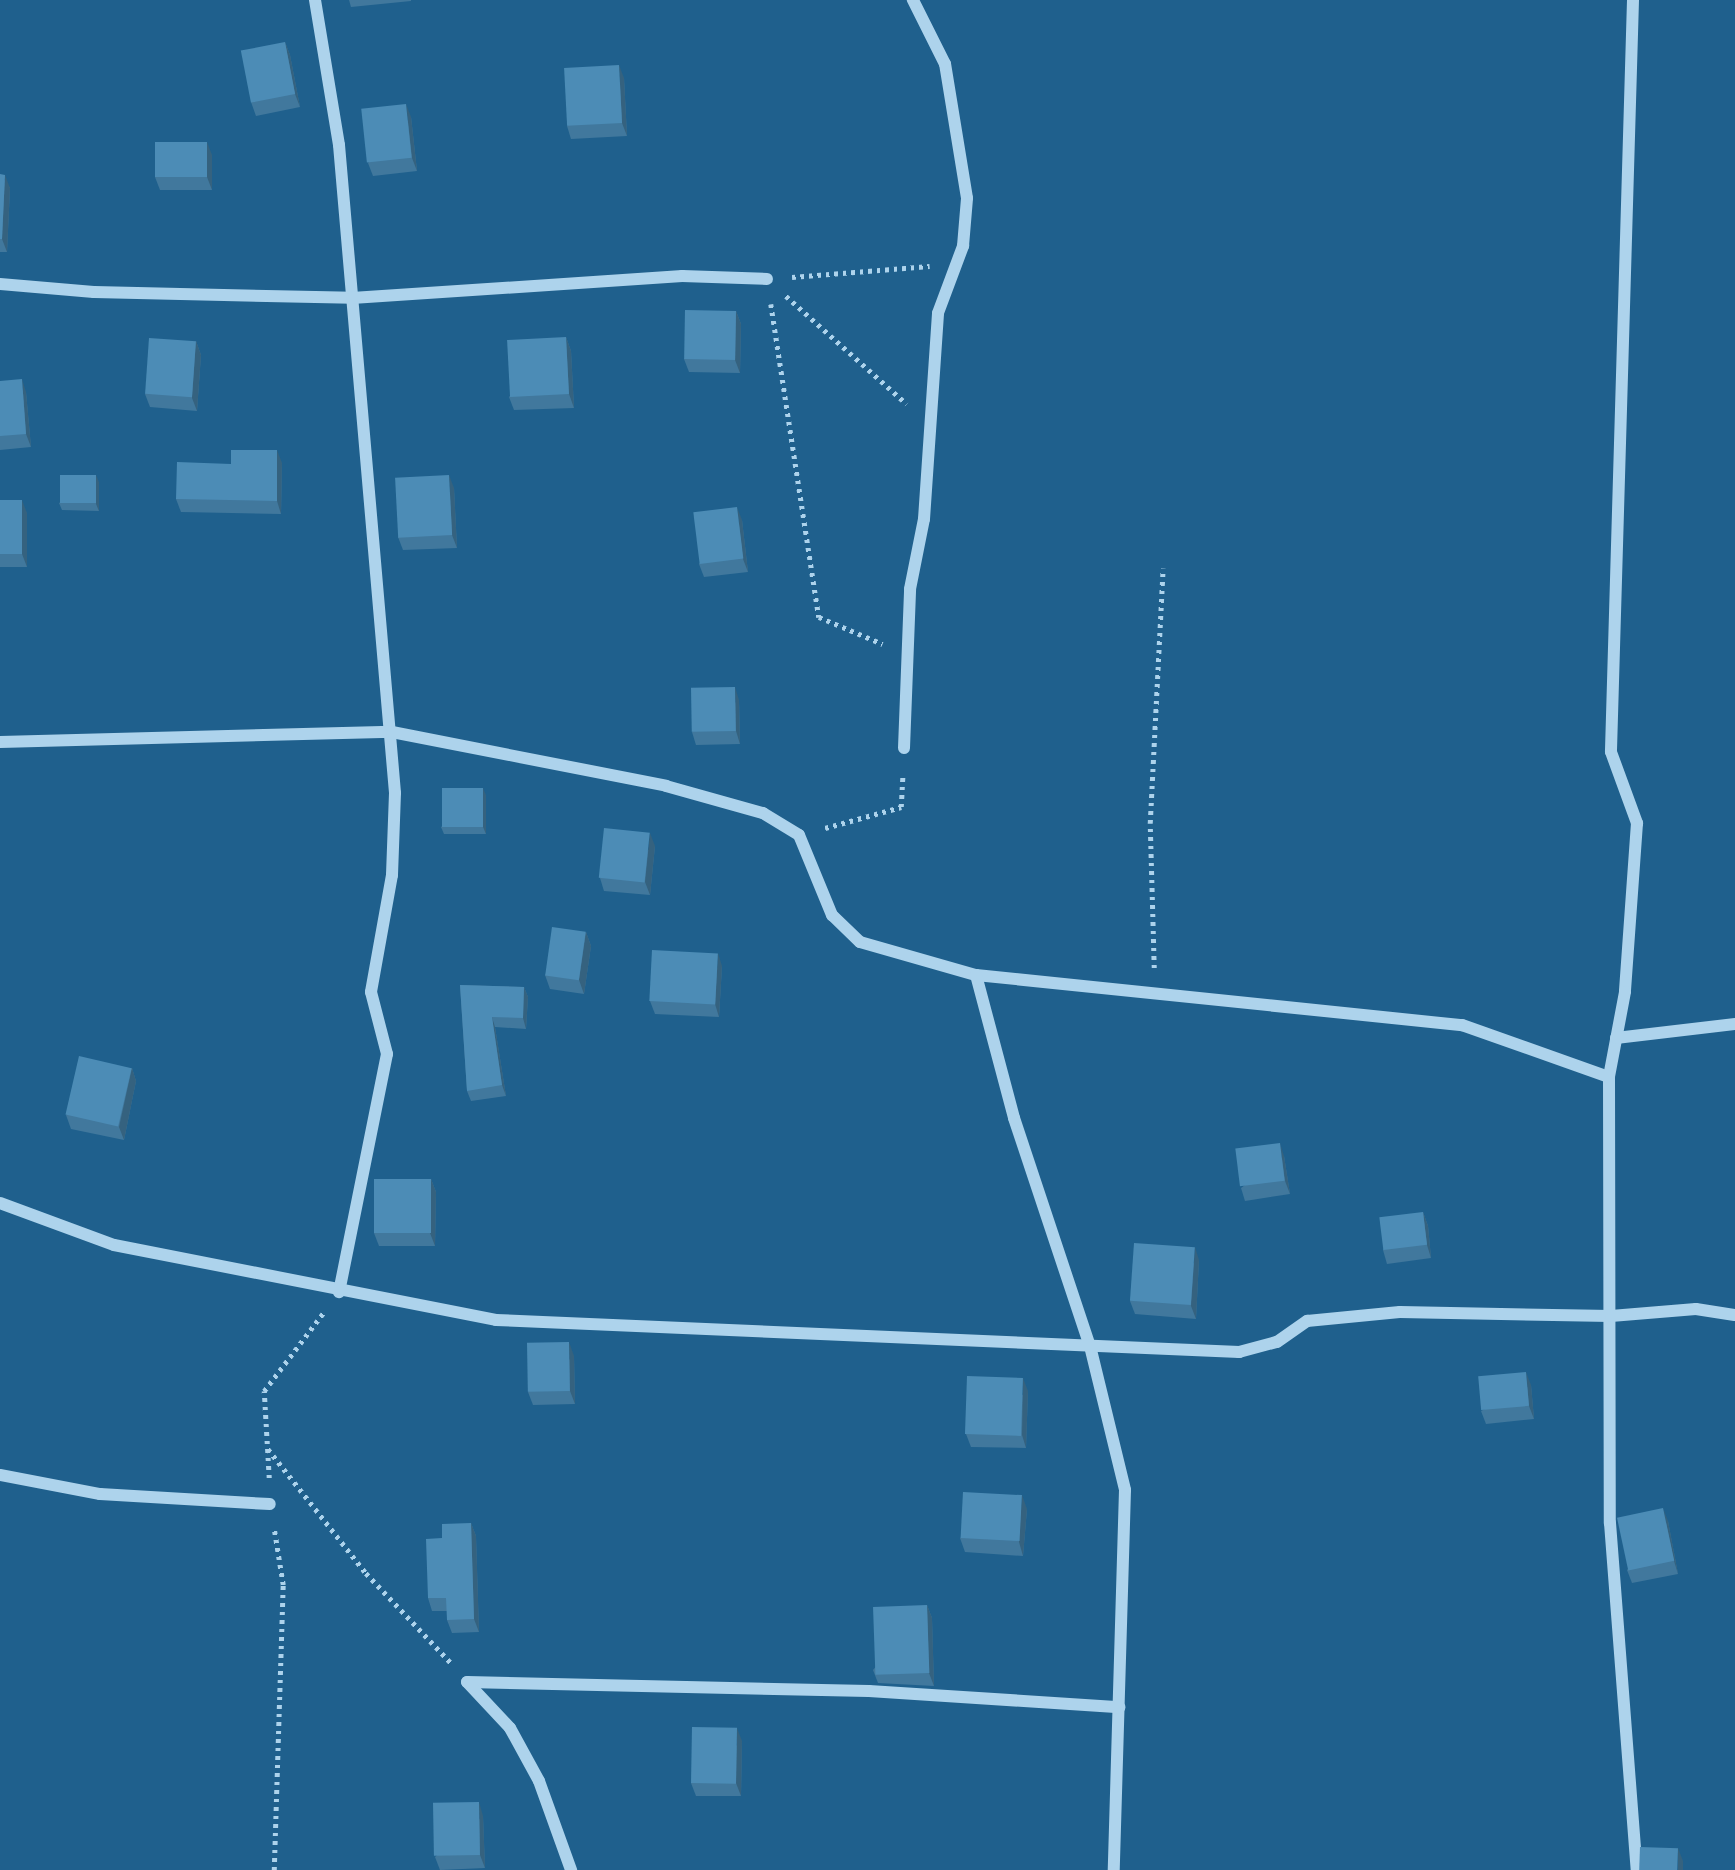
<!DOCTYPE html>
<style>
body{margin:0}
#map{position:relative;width:1735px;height:1870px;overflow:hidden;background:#1f608d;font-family:Poppins,sans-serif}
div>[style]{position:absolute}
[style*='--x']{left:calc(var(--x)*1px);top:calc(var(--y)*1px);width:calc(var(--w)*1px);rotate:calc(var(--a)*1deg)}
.path>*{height:4.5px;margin-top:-2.25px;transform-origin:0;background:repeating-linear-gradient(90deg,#add3ec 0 3.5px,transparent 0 8.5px)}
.minor>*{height:12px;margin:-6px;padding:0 6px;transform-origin:6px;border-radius:6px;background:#add3ec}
.wall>*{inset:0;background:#41789d}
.shaded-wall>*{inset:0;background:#35627f}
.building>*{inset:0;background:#4c8cb6;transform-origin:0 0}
span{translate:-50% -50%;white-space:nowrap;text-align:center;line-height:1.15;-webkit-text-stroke:6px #1f608d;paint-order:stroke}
</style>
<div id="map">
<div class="path">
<i style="--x:792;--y:277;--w:138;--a:-4.6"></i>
<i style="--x:786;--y:296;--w:162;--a:41.8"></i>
<i style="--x:771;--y:304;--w:317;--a:81.3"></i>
<i style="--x:819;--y:617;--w:69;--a:22.9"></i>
<i style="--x:825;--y:828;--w:79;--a:-15.4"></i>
<i style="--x:901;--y:807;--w:34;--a:-87"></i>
<i style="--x:1154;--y:968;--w:145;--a:-91.6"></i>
<i style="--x:1150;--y:823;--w:255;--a:-87.1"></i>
<i style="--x:268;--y:1449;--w:158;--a:51.7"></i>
<i style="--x:366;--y:1573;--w:124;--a:46.6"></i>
<i style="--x:269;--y:1478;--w:87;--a:-93.3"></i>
<i style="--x:264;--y:1391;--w:99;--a:-52.8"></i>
<i style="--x:274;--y:1870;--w:285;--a:-88.2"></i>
<i style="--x:283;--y:1585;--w:57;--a:-99.1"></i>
</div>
<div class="minor">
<i style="--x:315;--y:0;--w:147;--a:80.6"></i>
<i style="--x:339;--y:145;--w:650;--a:85.06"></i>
<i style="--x:395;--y:793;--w:82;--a:92.1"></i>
<i style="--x:392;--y:875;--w:119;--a:100.2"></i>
<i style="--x:371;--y:992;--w:64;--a:75.5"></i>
<i style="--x:387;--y:1054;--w:243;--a:101.4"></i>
<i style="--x:1633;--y:0;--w:752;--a:91.68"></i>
<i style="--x:1611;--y:752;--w:76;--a:69.9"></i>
<i style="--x:1637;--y:823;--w:169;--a:94.1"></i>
<i style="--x:1625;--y:992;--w:86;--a:100.7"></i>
<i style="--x:1609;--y:1077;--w:446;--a:89.9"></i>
<i style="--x:1610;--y:1523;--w:348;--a:85.6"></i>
<i style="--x:0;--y:284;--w:94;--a:4.9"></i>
<i style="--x:94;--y:292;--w:258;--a:1.3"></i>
<i style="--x:352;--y:298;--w:331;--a:-3.8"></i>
<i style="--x:682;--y:276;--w:85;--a:2"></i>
<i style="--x:0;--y:742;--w:392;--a:-1.5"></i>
<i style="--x:392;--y:732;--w:279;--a:11.1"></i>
<i style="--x:666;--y:786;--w:101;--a:15.6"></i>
<i style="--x:763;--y:813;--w:42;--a:31.4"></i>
<i style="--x:799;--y:835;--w:87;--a:67.6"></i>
<i style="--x:832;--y:915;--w:39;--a:44"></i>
<i style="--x:860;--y:942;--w:121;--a:15.9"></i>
<i style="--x:976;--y:975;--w:489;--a:5.9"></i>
<i style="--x:1462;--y:1025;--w:156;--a:19.5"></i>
<i style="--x:904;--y:748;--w:159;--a:-87.8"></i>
<i style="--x:910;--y:589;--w:71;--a:-78.7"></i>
<i style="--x:924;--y:519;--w:206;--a:-86.1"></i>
<i style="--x:938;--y:313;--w:72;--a:-69.5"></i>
<i style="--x:963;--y:246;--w:48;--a:-85.2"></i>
<i style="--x:967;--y:198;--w:136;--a:-99.3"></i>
<i style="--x:945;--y:64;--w:72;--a:-116.6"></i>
<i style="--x:976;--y:975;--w:148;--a:75.1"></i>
<i style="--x:1014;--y:1118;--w:240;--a:71.6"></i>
<i style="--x:1090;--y:1346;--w:148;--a:76.3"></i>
<i style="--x:1125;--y:1490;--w:380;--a:91.7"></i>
<i style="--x:1616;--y:1038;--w:120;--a:-6.7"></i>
<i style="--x:0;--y:1203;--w:121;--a:20.2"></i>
<i style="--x:114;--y:1245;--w:389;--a:11.1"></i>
<i style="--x:496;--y:1320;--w:744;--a:2.47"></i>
<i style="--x:1239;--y:1352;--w:39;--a:-15"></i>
<i style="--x:1277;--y:1342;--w:37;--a:-35"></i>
<i style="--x:1307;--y:1321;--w:93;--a:-5.5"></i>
<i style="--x:1400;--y:1312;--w:211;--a:1.1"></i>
<i style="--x:1611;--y:1316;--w:85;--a:-4.7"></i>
<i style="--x:1696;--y:1309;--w:39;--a:9"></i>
<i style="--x:0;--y:1475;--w:102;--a:10.8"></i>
<i style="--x:100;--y:1494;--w:170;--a:3.4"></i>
<i style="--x:467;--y:1682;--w:402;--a:1.3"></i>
<i style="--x:869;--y:1691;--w:251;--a:3.7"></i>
<i style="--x:467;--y:1682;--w:63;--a:46.9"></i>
<i style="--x:510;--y:1728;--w:60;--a:61.3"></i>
<i style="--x:539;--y:1781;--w:95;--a:70.2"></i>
</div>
<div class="wall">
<i style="clip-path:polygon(349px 0,411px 0,411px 1px,351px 7px)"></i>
<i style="clip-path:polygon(285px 42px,290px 55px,300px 107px,256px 116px,251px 102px)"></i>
<i style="clip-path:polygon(624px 78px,627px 136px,571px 139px,567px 126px)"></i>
<i style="clip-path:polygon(411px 117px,417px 171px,373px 176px,368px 163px)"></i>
<i style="clip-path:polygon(212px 155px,212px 190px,160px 190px,155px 177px)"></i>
<i style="clip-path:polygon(0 174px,10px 188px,7px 252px,0 252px)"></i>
<i style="clip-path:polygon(736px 311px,741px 324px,740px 373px,689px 372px,684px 359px)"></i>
<i style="clip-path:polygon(566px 337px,571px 351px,574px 408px,514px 410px,509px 397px)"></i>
<i style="clip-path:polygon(196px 341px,201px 355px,197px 411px,150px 407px,145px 394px)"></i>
<i style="clip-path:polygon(0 381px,26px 392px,31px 447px,0 450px)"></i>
<i style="clip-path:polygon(282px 463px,281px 514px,181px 512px,176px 499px)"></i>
<i style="clip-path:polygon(99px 482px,99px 511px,62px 510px,59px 503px)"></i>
<i style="clip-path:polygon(454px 488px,457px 548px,403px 550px,398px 537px)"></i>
<i style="clip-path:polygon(0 500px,27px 513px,27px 567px,0 567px)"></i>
<i style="clip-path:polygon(742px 520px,748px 572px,704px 577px,699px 564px)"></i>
<i style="clip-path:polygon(739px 700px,740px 744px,696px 745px,692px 732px)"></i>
<i style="clip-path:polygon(486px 795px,486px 834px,444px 834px,441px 827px)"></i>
<i style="clip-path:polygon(655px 846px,650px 895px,604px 891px,600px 878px)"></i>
<i style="clip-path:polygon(586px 932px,591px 946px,584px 994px,550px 989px,545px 975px)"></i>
<i style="clip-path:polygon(722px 966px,719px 1017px,655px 1014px,650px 1001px)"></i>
<i style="clip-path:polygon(460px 985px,524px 987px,528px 997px,526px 1029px,495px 1027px,506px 1096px,471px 1101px,467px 1091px)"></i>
<i style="clip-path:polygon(132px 1068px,136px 1081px,124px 1140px,71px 1129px,66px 1115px)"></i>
<i style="clip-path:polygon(1284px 1156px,1290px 1194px,1245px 1201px,1241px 1188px)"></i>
<i style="clip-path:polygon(431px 1179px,436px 1192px,435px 1246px,379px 1246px,374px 1233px)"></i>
<i style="clip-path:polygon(1423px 1212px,1428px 1226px,1431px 1258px,1387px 1264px,1383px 1250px)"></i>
<i style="clip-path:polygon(1199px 1260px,1196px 1319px,1135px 1314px,1130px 1301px)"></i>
<i style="clip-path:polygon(574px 1356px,575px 1404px,533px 1405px,528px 1392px)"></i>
<i style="clip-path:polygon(1531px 1385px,1534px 1419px,1486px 1424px,1481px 1411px)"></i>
<i style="clip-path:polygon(1028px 1391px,1026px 1448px,971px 1447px,966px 1434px)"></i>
<i style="clip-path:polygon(1027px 1509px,1023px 1556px,965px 1552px,960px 1538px)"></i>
<i style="clip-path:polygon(1668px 1521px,1678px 1574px,1632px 1583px,1627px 1570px)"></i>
<i style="clip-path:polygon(471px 1523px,476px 1536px,479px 1632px,452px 1633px,447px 1620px,447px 1611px,432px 1611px,428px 1598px,442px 1538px)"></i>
<i style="clip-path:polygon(927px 1605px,932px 1618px,934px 1686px,878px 1683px,873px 1670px)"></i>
<i style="clip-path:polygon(742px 1741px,741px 1796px,696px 1796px,691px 1783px)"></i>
<i style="clip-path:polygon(483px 1816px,485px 1868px,440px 1870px,435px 1857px)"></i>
</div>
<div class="shaded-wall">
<i style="clip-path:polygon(285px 42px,290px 55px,300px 107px,295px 94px)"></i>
<i style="clip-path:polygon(619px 65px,624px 78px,627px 136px,622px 123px)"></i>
<i style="clip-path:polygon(406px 104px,411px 117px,417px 171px,412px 158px)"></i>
<i style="clip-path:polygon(207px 142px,212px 155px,212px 190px,207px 177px)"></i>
<i style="clip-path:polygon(5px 175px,10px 188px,7px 252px,2px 239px)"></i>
<i style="clip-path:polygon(736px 311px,741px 324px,740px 373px,735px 360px)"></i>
<i style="clip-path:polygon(566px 337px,571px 351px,574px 408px,569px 394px)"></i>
<i style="clip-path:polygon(196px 341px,201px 355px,197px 411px,192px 398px)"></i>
<i style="clip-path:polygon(22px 379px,26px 392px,31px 447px,26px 434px)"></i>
<i style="clip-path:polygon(277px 450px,282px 463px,281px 514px,277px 501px)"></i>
<i style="clip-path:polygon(96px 475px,99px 482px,99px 511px,96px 504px)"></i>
<i style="clip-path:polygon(449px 475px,454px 488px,457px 548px,452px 535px)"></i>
<i style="clip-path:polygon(22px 500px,27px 513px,27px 567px,22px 554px)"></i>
<i style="clip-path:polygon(737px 507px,742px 520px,748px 572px,743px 559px)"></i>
<i style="clip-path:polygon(735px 687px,739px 700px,740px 744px,736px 731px)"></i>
<i style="clip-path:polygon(483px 788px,486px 795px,486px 834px,483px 827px)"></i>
<i style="clip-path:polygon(650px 833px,655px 846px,650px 895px,645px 882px)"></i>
<i style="clip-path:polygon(586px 932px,591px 946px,584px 994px,579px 980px)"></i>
<i style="clip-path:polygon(718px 953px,722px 966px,719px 1017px,715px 1004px)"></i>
<i style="clip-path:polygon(524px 987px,528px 997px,526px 1029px,523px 1018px)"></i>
<i style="clip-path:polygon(492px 1017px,495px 1027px,506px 1096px,502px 1085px)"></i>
<i style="clip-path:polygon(132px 1068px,136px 1081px,124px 1140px,119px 1127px)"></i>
<i style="clip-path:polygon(1280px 1143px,1284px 1156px,1290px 1194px,1285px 1181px)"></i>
<i style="clip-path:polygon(431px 1179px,436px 1192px,435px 1246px,430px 1233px)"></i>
<i style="clip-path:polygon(1423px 1212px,1428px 1226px,1431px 1258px,1427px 1245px)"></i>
<i style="clip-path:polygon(1195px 1247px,1199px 1260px,1196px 1319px,1191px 1306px)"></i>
<i style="clip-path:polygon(569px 1342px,574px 1356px,575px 1404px,570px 1391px)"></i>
<i style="clip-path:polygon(1526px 1372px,1531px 1385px,1534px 1419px,1529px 1406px)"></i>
<i style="clip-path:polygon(1023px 1378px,1028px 1391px,1026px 1448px,1022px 1435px)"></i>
<i style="clip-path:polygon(1022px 1495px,1027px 1509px,1023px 1556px,1019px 1542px)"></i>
<i style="clip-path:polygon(1663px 1508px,1668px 1521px,1678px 1574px,1674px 1561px)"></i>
<i style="clip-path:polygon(471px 1523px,476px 1536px,479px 1632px,474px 1619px)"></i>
<i style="clip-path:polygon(927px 1605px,932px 1618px,934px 1686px,929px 1673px)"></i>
<i style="clip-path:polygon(737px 1728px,742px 1741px,741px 1796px,736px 1783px)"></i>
<i style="clip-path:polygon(479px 1802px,483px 1816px,485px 1868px,480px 1855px)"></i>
<i style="clip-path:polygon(1678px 1848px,1683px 1861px,1683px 1870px,1678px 1870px)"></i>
</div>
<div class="building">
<i style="left:285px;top:42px;width:53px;height:45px;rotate:79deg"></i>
<i style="left:619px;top:65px;width:58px;height:55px;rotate:87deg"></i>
<i style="left:406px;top:104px;width:54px;height:45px;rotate:84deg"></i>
<i style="left:155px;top:142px;width:52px;height:35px"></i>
<i style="clip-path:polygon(0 174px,5px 175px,2px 239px,0 239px)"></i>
<i style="left:685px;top:310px;width:51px;height:49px;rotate:1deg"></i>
<i style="left:566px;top:337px;width:57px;height:59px;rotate:87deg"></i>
<i style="left:149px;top:338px;width:47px;height:56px;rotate:4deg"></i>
<i style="clip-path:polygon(22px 379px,26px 434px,0 436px,0 381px)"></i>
<i style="clip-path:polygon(231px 450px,277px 450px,277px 501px,176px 499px,177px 462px,231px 464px)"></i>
<i style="left:60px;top:475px;width:36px;height:28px"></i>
<i style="left:449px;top:475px;width:60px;height:54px;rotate:87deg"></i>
<i style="left:0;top:500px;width:22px;height:54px"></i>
<i style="left:737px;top:507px;width:52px;height:44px;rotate:83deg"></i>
<i style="left:735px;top:687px;width:44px;height:44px;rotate:89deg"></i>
<i style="left:442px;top:788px;width:41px;height:39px"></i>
<i style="left:604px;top:828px;width:46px;height:50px;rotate:6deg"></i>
<i style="left:552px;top:927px;width:34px;height:49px;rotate:8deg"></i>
<i style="left:652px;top:950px;width:66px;height:51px;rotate:3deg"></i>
<i style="clip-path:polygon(460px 985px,524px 987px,523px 1018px,492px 1017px,502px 1085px,467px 1091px)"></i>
<i style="left:79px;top:1056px;width:54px;height:60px;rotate:13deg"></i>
<i style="left:1280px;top:1143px;width:38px;height:45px;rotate:83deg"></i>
<i style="left:374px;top:1179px;width:57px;height:54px"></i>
<i style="left:1423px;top:1212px;width:33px;height:44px;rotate:83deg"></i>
<i style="left:1134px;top:1243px;width:61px;height:58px;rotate:4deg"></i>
<i style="left:569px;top:1342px;width:49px;height:42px;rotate:89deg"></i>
<i style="left:1526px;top:1372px;width:34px;height:48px;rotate:85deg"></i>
<i style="left:967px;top:1376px;width:56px;height:58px;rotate:2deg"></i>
<i style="left:963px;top:1492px;width:59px;height:46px;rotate:3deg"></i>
<i style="left:1663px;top:1508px;width:54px;height:47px;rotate:78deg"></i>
<i style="clip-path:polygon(471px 1523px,474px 1619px,447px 1620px,446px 1598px,428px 1598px,426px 1539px,442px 1538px,442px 1524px)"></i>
<i style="left:927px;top:1605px;width:68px;height:54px;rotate:88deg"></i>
<i style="left:692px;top:1727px;width:45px;height:56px;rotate:1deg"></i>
<i style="left:479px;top:1802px;width:53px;height:46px;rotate:89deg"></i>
<i style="left:1640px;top:1847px;width:38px;height:23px;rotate:2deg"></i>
</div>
</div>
